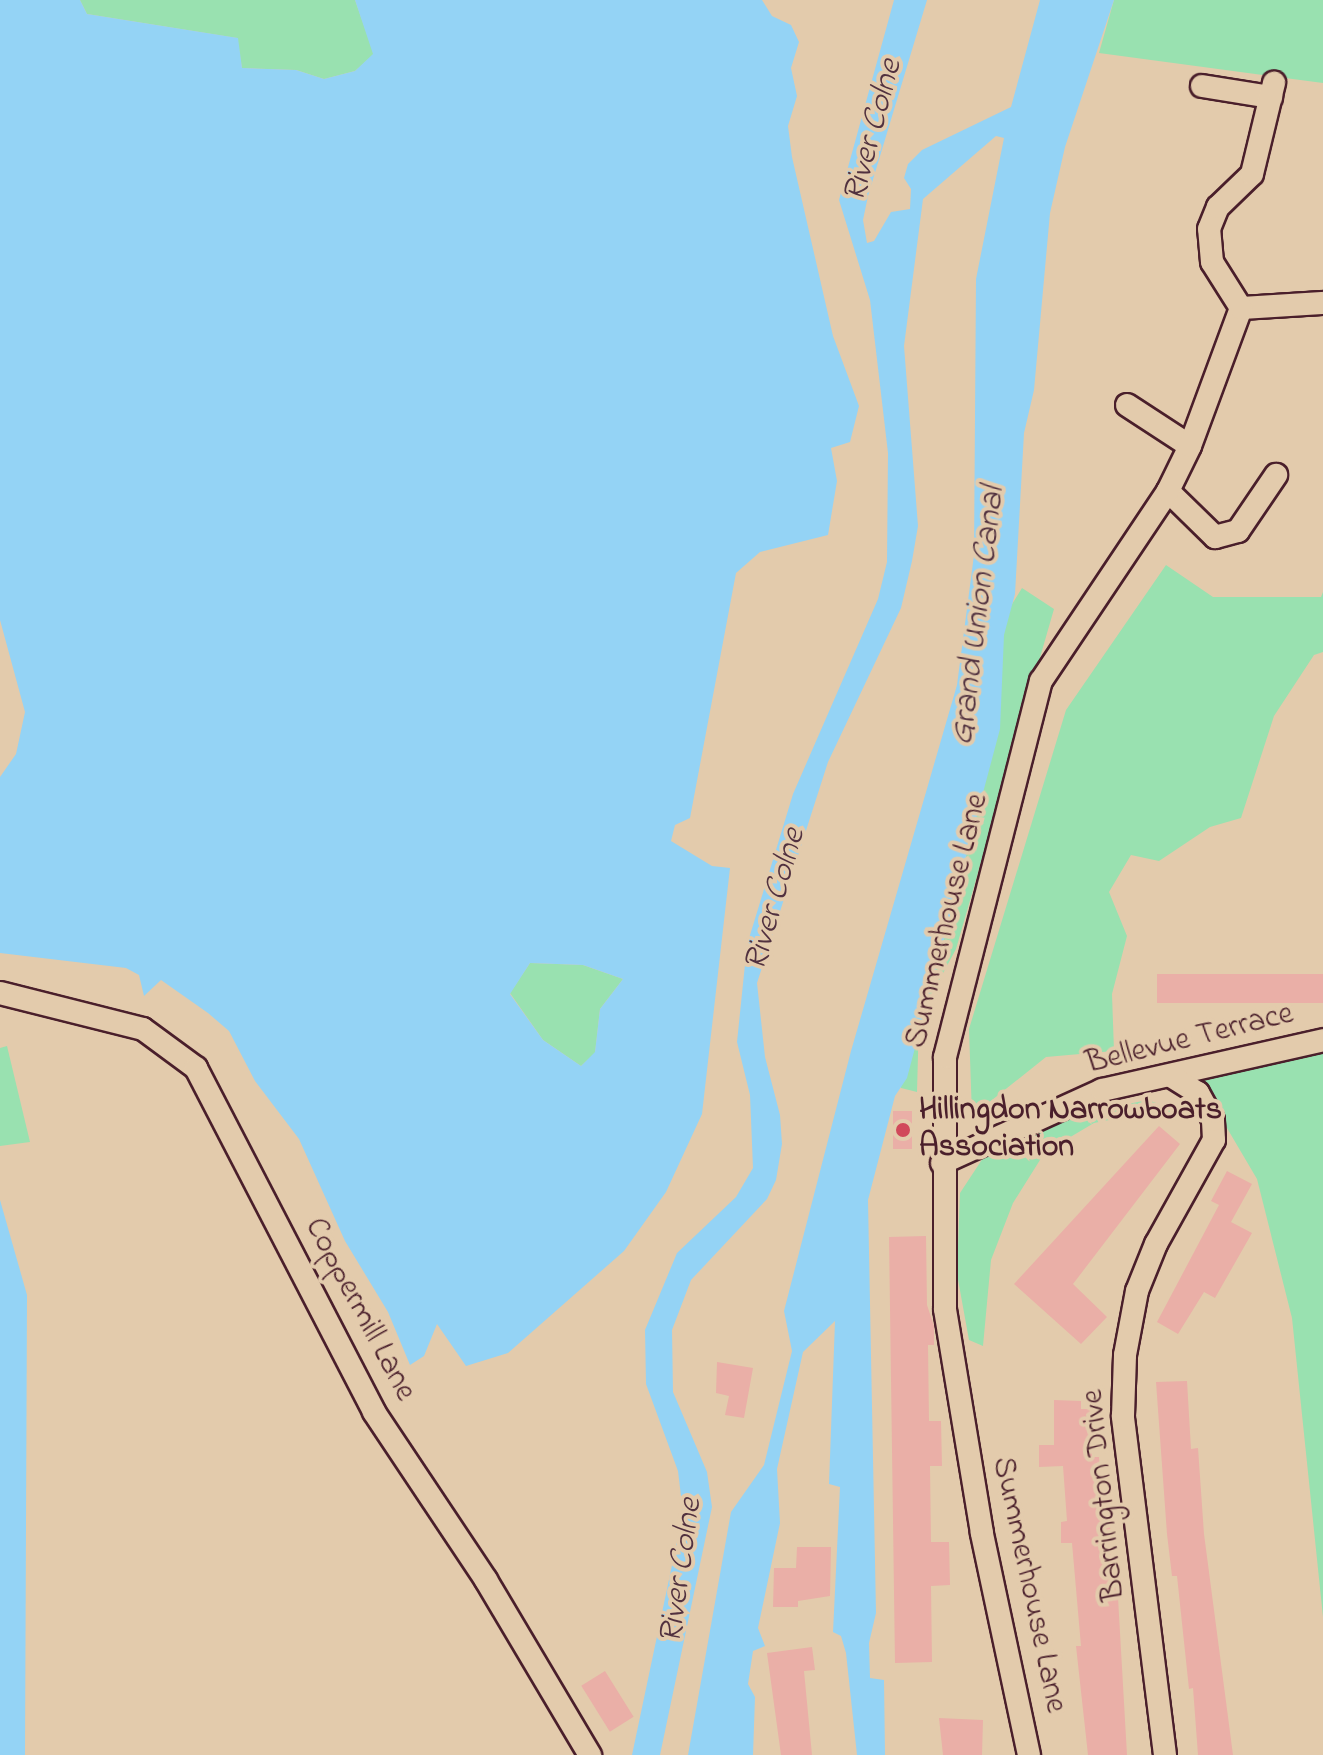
<!DOCTYPE html>
<style>
body{margin:0}
#map{position:relative;width:1323px;height:1755px;overflow:hidden;background:#e3cbac;font-family:"Indie Flower",sans-serif}
div>[style]{position:absolute}
[style*='--x']{left:calc(var(--x)*1px);top:calc(var(--y)*1px);width:calc(var(--w)*1px);rotate:calc(var(--a)*1deg)}
.green>*{inset:0;background:#99e1b0}
.water>*{inset:0;background:#94d3f5}
.building>*{inset:0;background:#eaafa7;transform-origin:0 0}
.roads{filter:drop-shadow(2px 0 #4a1f2b) drop-shadow(-2px 0 #4a1f2b) drop-shadow(0 2px #4a1f2b) drop-shadow(0 -2px #4a1f2b)}
.minor>*{height:22px;margin:-11px;padding:0 11px;transform-origin:11px;border-radius:11px;background:#e3cbac}
.dots>*{width:22px;height:22px;translate:-50% -50%;box-sizing:border-box;border:4px solid #e3cbac;border-radius:50%}
span{translate:-50% -50%;white-space:nowrap;text-align:center;line-height:1.15;-webkit-text-stroke:8px #e3cbac;paint-order:stroke}
.street-label{font-size:32px;color:#4a1f2b}
.poi-label{font-size:32px;color:#4a1f2b;font-weight:700}
.left{translate:0 -50%;text-align:left}
.water-label{font-size:34px;color:#51313f;font-style:italic}
</style>
<div id="map">
<div class="green">
<i style="clip-path:polygon(80px 0,355px 0,374px 54px,355px 71px,324px 79px,296px 70px,242px 68px,237px 38px,87px 14px)"></i>
<i style="clip-path:polygon(1114px 0,1323px 0,1323px 83px,1099px 53px)"></i>
<i style="clip-path:polygon(1166px 565px,1213px 597px,1321px 597px,1323px 592px,1323px 652px,1314px 655px,1274px 716px,1241px 818px,1210px 827px,1159px 861px,1131px 855px,1109px 892px,1127px 936px,1112px 994px,1114px 1051px,1046px 1057px,972px 1116px,969px 1029px,1066px 710px)"></i>
<i style="clip-path:polygon(1022px 588px,1054px 609px,956px 949px,919px 1018px,917px 1092px,901px 1088px,892px 997px,988px 643px)"></i>
<i style="clip-path:polygon(530px 963px,583px 965px,623px 979px,600px 1009px,595px 1053px,581px 1066px,543px 1040px,510px 993px)"></i>
<i style="clip-path:polygon(1323px 1033px,1323px 1617px,1292px 1318px,1257px 1179px,1191px 1067px)"></i>
<i style="clip-path:polygon(7px 1046px,30px 1142px,0 1146px,0 1048px)"></i>
<i style="clip-path:polygon(1148px 1100px,1167px 1107px,1176px 1118px,1139px 1114px,1094px 1123px,1045px 1152px,1013px 1203px,991px 1260px,983px 1346px,969px 1340px,957px 1274px,960px 1193px,985px 1155px,1077px 1114px)"></i>
</div>
<div class="water">
<i style="clip-path:polygon(evenodd,0 0,80px 0,87px 14px,238px 38px,242px 68px,296px 70px,324px 79px,355px 71px,373px 54px,355px 0,762px 0,772px 16px,791px 25px,799px 42px,791px 68px,797px 96px,788px 126px,792px 157px,833px 336px,859px 406px,850px 442px,831px 448px,837px 481px,828px 535px,760px 552px,736px 573px,690px 818px,675px 825px,671px 841px,712px 866px,730px 868px,702px 1114px,666px 1192px,624px 1251px,508px 1353px,466px 1366px,437px 1324px,424px 1356px,410px 1365px,388px 1312px,345px 1241px,299px 1139px,255px 1081px,229px 1031px,208px 1013px,161px 980px,144px 996px,139px 975px,126px 968px,0 953px,0 777px,16px 754px,25px 712px,0 620px,0 0,530px 963px,583px 965px,623px 979px,600px 1009px,595px 1052px,581px 1066px,543px 1040px,510px 994px,530px 963px)"></i>
<i style="clip-path:polygon(894px 0,927px 0,868px 196px,863px 220px,867px 243px,874px 241px,891px 212px,910px 209px,911px 189px,904px 178px,908px 164px,922px 150px,1011px 107px,1040px 0,1114px 0,1065px 147px,1050px 213px,1034px 390px,1024px 433px,1015px 594px,1004px 635px,1000px 729px,907px 1078px,895px 1096px,868px 1200px,876px 1613px,869px 1643px,870px 1678px,884px 1680px,885px 1755px,857px 1755px,846px 1653px,841px 1636px,833px 1632px,840px 1487px,829px 1484px,835px 1321px,803px 1352px,777px 1469px,780px 1523px,758px 1628px,765px 1646px,753px 1651px,748px 1684px,755px 1697px,753px 1755px,688px 1755px,731px 1512px,764px 1465px,792px 1351px,784px 1311px,851px 1051px,957px 685px,974px 555px,976px 279px,1004px 138px,996px 136px,923px 199px,904px 346px,918px 526px,912px 561px,901px 608px,828px 762px,757px 983px,765px 1057px,780px 1115px,782px 1144px,776px 1180px,767px 1199px,691px 1280px,672px 1330px,673px 1392px,707px 1472px,712px 1507px,660px 1755px,632px 1755px,683px 1513px,678px 1471px,646px 1384px,645px 1330px,677px 1253px,736px 1197px,753px 1168px,750px 1095px,737px 1042px,747px 945px,793px 794px,878px 599px,887px 562px,888px 453px,870px 300px,839px 200px)"></i>
<i style="clip-path:polygon(0 1200px,27px 1295px,25px 1755px,0 1755px)"></i>
</div>
<div class="building">
<i style="left:1323px;top:974px;width:29px;height:166px;rotate:90deg"></i>
<i style="left:893px;top:1111px;width:19px;height:38px"></i>
<i style="clip-path:polygon(1159px 1126px,1180px 1144px,1073px 1284px,1107px 1317px,1081px 1344px,1014px 1284px)"></i>
<i style="clip-path:polygon(1227px 1171px,1252px 1184px,1231px 1222px,1252px 1233px,1215px 1298px,1204px 1292px,1178px 1334px,1157px 1322px,1219px 1205px,1211px 1201px)"></i>
<i style="clip-path:polygon(926px 1236px,927px 1305px,934px 1326px,934px 1345px,928px 1345px,929px 1421px,941px 1421px,942px 1466px,930px 1466px,931px 1542px,949px 1542px,950px 1585px,931px 1586px,932px 1662px,895px 1663px,889px 1237px)"></i>
<i style="clip-path:polygon(717px 1362px,753px 1368px,744px 1418px,725px 1415px,729px 1396px,716px 1393px)"></i>
<i style="clip-path:polygon(1187px 1381px,1191px 1449px,1198px 1448px,1204px 1534px,1233px 1755px,1198px 1755px,1193px 1688px,1189px 1689px,1177px 1576px,1172px 1576px,1167px 1534px,1156px 1382px)"></i>
<i style="clip-path:polygon(1054px 1400px,1081px 1401px,1081px 1409px,1092px 1409px,1092px 1457px,1099px 1457px,1104px 1520px,1110px 1520px,1112px 1580px,1117px 1580px,1127px 1755px,1088px 1755px,1076px 1646px,1081px 1646px,1072px 1543px,1061px 1543px,1061px 1522px,1067px 1521px,1063px 1466px,1039px 1467px,1039px 1445px,1054px 1445px)"></i>
<i style="clip-path:polygon(797px 1547px,831px 1547px,830px 1596px,798px 1601px,798px 1607px,773px 1607px,774px 1568px,796px 1568px)"></i>
<i style="clip-path:polygon(812px 1647px,815px 1670px,804px 1671px,812px 1755px,781px 1755px,767px 1653px)"></i>
<i style="left:605px;top:1671px;width:54px;height:28px;rotate:58deg"></i>
<i style="clip-path:polygon(939px 1718px,983px 1720px,982px 1755px,943px 1755px)"></i>
</div>
<div class="roads">
<div class="minor">
<i style="--x:1202;--y:86;--w:70;--a:9.1"></i>
<i style="--x:1241;--y:308;--w:82;--a:-3.5"></i>
<i style="--x:1127;--y:405;--w:75;--a:33.1"></i>
<i style="--x:1168;--y:491;--w:66;--a:44.4"></i>
<i style="--x:1215;--y:537;--w:24;--a:-15"></i>
<i style="--x:1238;--y:531;--w:68;--a:-55.8"></i>
<i style="--x:0;--y:993;--w:147;--a:14.1"></i>
<i style="--x:143;--y:1029;--w:66;--a:36.3"></i>
<i style="--x:196;--y:1068;--w:387;--a:62.6"></i>
<i style="--x:374;--y:1412;--w:202;--a:56.3"></i>
<i style="--x:486;--y:1580;--w:204;--a:59.3"></i>
<i style="--x:942;--y:1163;--w:176;--a:-24.5"></i>
<i style="--x:1102;--y:1090;--w:227;--a:-12.7"></i>
<i style="--x:1029;--y:1755;--w:227;--a:-102"></i>
<i style="--x:982;--y:1533;--w:227;--a:-99.4"></i>
<i style="--x:945;--y:1309;--w:252;--a:-90"></i>
<i style="--x:945;--y:1057;--w:388;--a:-75.7"></i>
<i style="--x:1041;--y:681;--w:229;--a:-56.2"></i>
<i style="--x:1168;--y:491;--w:50;--a:-63.9"></i>
<i style="--x:1190;--y:446;--w:147;--a:-69.7"></i>
<i style="--x:1241;--y:308;--w:54;--a:-122.2"></i>
<i style="--x:1212;--y:262;--w:33;--a:-95"></i>
<i style="--x:1209;--y:229;--w:24;--a:-68"></i>
<i style="--x:1218;--y:207;--w:47;--a:-44.1"></i>
<i style="--x:1252;--y:174;--w:94;--a:-76.4"></i>
<i style="--x:1165;--y:1755;--w:342;--a:-97.1"></i>
<i style="--x:1123;--y:1416;--w:61;--a:-88.1"></i>
<i style="--x:1125;--y:1355;--w:65;--a:-79.4"></i>
<i style="--x:1137;--y:1291;--w:51;--a:-68"></i>
<i style="--x:1156;--y:1244;--w:119;--a:-60.9"></i>
<i style="--x:1214;--y:1140;--w:20;--a:-93"></i>
<i style="--x:1213;--y:1120;--w:31;--a:-119"></i>
<i style="--x:1198;--y:1093;--w:32;--a:-148"></i>
</div>
</div>
<div class="dots">
<i style="left:903px;top:1130px;background:#d1495b"></i>
</div>
<div class="street-label">
<span style="left:948px;top:921px;rotate:-76deg">Summerhouse Lane</span>
<span style="left:1190px;top:1040px;rotate:-14deg">Bellevue Terrace</span>
<span style="left:359px;top:1310px;rotate:62deg">Coppermill Lane</span>
<span style="left:1105px;top:1495px;rotate:-96deg">Barrington Drive</span>
<span style="left:1028px;top:1585px;rotate:78deg">Summerhouse Lane</span>
</div>
<div class="poi-label">
<span class="left" style="left:919px;top:1130px">Hillingdon Narrowboats<br>Association</span>
</div>
<div class="water-label">
<span style="left:874px;top:131px;rotate:-75deg">River Colne</span>
<span style="left:979px;top:616px;rotate:-83deg">Grand Union Canal</span>
<span style="left:776px;top:900px;rotate:-74deg">River Colne</span>
<span style="left:682px;top:1571px;rotate:-82deg">River Colne</span>
</div>
</div>
